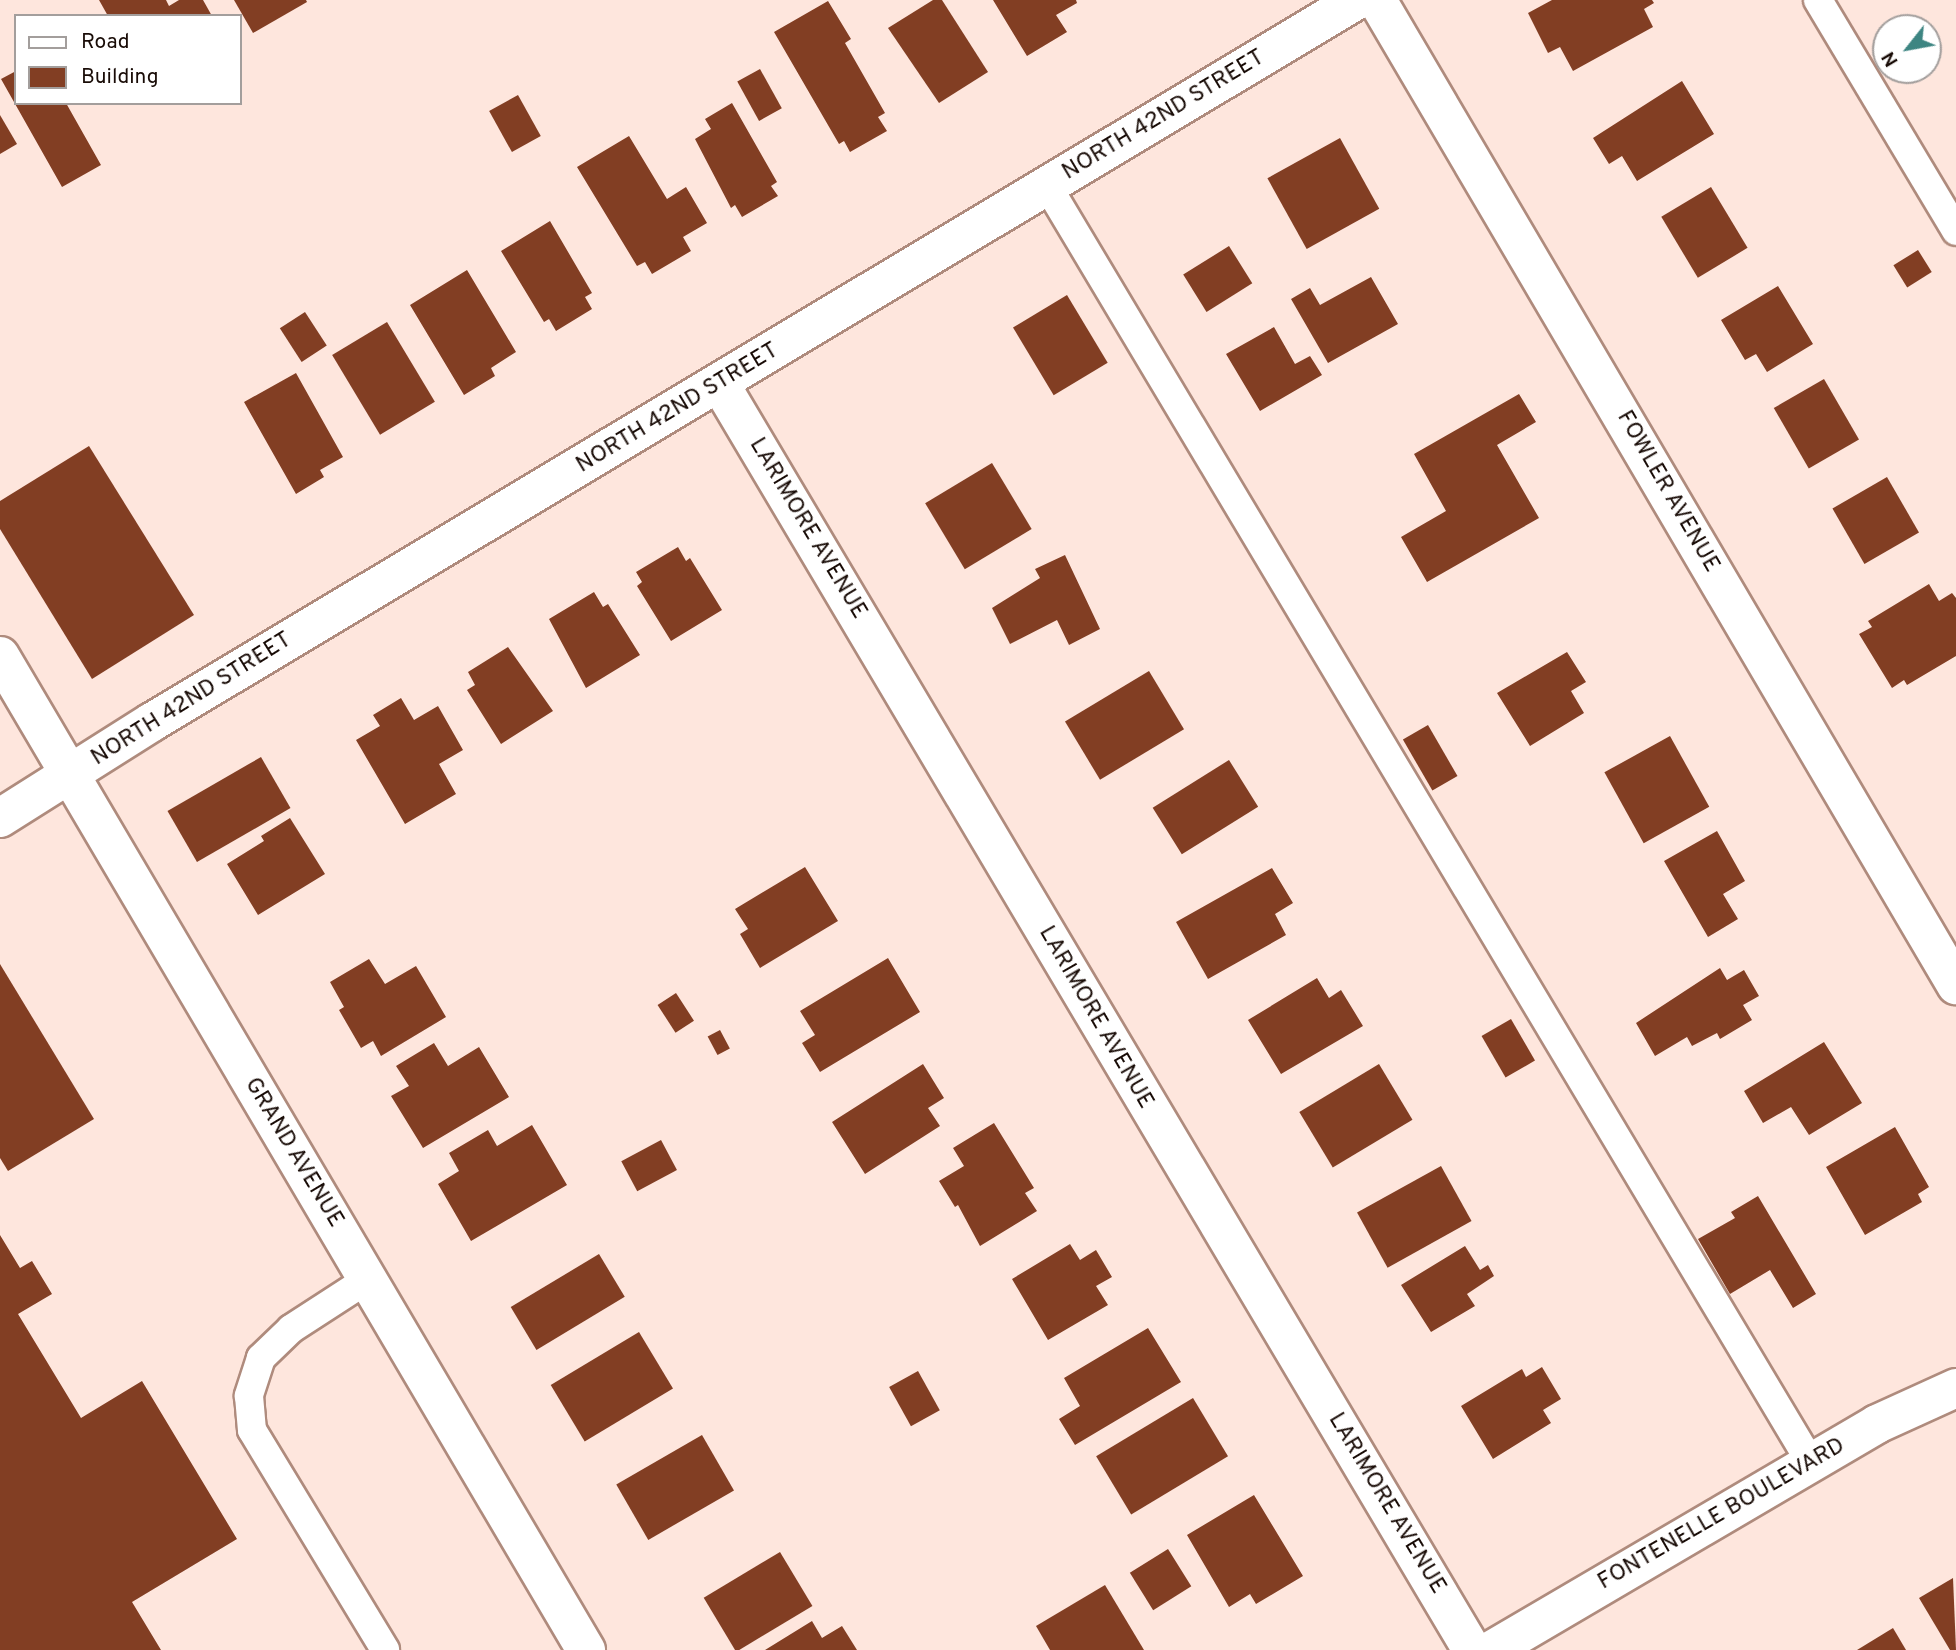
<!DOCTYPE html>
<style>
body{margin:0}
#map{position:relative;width:1956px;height:1650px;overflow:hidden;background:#fee6dd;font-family:Overpass,sans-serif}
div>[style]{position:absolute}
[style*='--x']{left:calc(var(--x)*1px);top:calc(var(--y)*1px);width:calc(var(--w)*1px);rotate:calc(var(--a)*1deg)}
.building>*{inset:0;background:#823e23;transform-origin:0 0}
.roads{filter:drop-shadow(2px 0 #af8b7d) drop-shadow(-2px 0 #af8b7d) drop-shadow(0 2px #af8b7d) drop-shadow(0 -2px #af8b7d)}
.service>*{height:28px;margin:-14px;padding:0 14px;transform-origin:14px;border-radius:14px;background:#fff}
.minor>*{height:38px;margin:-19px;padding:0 19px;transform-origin:19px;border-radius:19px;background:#fff}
.secondary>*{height:38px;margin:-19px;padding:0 19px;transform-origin:19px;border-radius:19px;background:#fff}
span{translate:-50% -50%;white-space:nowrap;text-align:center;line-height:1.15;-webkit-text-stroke:7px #fff;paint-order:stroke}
.street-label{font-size:23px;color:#190c07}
.legend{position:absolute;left:14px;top:14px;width:228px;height:91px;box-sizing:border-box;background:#fff;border:2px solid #a39e9c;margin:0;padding:9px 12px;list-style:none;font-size:21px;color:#190c07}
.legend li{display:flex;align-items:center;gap:14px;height:35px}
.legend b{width:35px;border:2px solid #a39e9c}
.north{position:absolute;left:1872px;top:14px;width:70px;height:70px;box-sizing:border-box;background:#fff;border:2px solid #a39e9c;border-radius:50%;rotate:239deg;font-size:19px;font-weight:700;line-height:28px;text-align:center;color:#190c07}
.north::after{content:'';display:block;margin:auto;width:24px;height:32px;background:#3d8582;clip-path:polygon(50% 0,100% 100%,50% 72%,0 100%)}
</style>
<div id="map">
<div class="building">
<i style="clip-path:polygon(99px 0,166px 0,169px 6px,179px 0,203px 0,212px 16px,108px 16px)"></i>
<i style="clip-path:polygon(234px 0,306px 0,307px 2px,253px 33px)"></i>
<i style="clip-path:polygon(933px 0,942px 0,988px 72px,939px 103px,888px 28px)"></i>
<i style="clip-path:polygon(993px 0,1076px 0,1077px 3px,1056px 15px,1067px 32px,1027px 56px)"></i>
<i style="clip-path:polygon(1552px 0,1652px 0,1654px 3px,1644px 9px,1653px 27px,1573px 71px,1560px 47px,1548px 53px,1528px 13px)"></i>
<i style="clip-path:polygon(828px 1px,851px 39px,845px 43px,885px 113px,878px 117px,887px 131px,850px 152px,844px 141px,839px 144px,774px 32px)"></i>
<i style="left:760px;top:69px;width:45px;height:26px;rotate:61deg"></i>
<i style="clip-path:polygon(16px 71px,16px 103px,66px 103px,101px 165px,62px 187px,1px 79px)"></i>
<i style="clip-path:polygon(1682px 81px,1714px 134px,1637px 181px,1622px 156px,1609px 164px,1593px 138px)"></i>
<i style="left:518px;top:95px;width:47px;height:33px;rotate:61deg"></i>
<i style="clip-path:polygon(732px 103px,777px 182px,771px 186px,778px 196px,742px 217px,735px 205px,731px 208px,695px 139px,711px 129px,705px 119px)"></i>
<i style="clip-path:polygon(0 115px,17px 144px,0 154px)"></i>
<i style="clip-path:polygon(629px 136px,667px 199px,686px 187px,707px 223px,683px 237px,691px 251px,652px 274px,645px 262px,637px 266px,577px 167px)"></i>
<i style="left:1340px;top:138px;width:81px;height:83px;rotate:61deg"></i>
<i style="left:1711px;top:187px;width:71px;height:58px;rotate:59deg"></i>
<i style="clip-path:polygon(550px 221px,592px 293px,585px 297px,592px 309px,556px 331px,549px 319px,544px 322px,501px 251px)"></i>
<i style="left:1229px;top:246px;width:44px;height:54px;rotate:58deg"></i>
<i style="left:1918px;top:250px;width:26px;height:29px;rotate:58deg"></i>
<i style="clip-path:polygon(467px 270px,516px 352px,491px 368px,495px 376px,464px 395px,410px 305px)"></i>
<i style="clip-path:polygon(1371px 277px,1398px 324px,1328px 363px,1291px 299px,1310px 288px,1320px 305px)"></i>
<i style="clip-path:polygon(1778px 286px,1813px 344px,1767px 372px,1756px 354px,1745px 360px,1721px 320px)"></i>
<i style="left:1067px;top:295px;width:79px;height:63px;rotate:59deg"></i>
<i style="left:305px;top:312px;width:40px;height:30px;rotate:57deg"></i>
<i style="left:387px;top:322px;width:93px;height:64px;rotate:59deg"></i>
<i style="clip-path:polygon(1274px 327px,1295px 364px,1310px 356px,1322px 375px,1260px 411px,1226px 354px)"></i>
<i style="clip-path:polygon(296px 373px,343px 457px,320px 470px,324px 477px,296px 494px,244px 402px)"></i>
<i style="left:1824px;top:379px;width:70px;height:58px;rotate:60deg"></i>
<i style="clip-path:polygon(1519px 394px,1536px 422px,1497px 445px,1539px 518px,1427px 582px,1401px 537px,1446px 511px,1414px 454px)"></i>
<i style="clip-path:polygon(89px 446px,194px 615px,92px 679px,0 529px,0 501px)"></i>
<i style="left:992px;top:463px;width:77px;height:78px;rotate:59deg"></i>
<i style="left:1887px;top:477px;width:64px;height:63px;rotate:60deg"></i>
<i style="clip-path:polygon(678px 547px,686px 561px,690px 558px,722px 610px,671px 641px,637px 586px,642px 582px,636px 572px)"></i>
<i style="clip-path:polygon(1065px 555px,1100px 629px,1069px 645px,1057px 620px,1010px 644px,992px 608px,1040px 578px,1035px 569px)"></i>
<i style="clip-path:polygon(1929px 584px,1939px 601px,1952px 593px,1956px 598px,1956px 656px,1907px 685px,1904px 680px,1892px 688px,1859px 634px,1872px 627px,1868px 621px)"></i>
<i style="clip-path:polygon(594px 592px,603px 607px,608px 604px,640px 655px,586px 688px,549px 619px)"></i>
<i style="clip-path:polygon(508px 647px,553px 711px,501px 744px,467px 690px,475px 685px,468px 672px)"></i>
<i style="clip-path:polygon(1567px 652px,1586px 682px,1571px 691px,1584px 713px,1530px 746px,1497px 693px)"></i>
<i style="left:1149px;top:671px;width:68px;height:98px;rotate:59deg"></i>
<i style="clip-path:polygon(401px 698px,414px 720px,438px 706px,463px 750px,439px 764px,456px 794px,405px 824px,356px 740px,380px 726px,373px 715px)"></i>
<i style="left:1428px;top:725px;width:59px;height:29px;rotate:60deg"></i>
<i style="left:1670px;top:736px;width:81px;height:75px;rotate:61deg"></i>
<i style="left:261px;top:757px;width:59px;height:108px;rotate:60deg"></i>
<i style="left:1229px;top:760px;width:55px;height:90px;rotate:58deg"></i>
<i style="clip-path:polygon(290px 818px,325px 874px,258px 915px,227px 864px,264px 841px,261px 836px)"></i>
<i style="clip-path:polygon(1717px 831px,1745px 881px,1723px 894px,1738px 919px,1708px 937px,1664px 861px)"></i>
<i style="clip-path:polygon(805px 867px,838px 921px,760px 968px,740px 934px,748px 929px,735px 909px)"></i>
<i style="clip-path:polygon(1272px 868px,1293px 903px,1275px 914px,1286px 935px,1208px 979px,1176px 922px)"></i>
<i style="clip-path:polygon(888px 958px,920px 1012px,820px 1072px,802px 1043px,815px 1035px,800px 1011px)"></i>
<i style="clip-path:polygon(369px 959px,385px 984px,416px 966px,446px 1017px,381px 1056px,373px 1041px,361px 1048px,339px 1010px,344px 1007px,330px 982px)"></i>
<i style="clip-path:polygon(0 964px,94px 1119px,8px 1171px,0 1158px)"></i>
<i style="clip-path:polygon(1720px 968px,1727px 980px,1744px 970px,1759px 996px,1743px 1005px,1752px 1020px,1720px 1039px,1717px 1033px,1692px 1046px,1687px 1037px,1655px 1056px,1636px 1023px)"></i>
<i style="clip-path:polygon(1317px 978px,1329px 998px,1341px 990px,1363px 1026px,1281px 1074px,1248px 1020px)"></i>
<i style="left:676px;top:993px;width:33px;height:22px;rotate:57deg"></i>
<i style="left:1511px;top:1019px;width:48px;height:34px;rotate:60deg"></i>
<i style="left:720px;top:1030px;width:21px;height:14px;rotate:62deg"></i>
<i style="clip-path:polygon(1824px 1042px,1862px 1103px,1809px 1135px,1791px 1107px,1763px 1123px,1744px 1091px)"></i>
<i style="clip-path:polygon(434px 1043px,448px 1066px,479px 1047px,509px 1097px,423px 1148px,391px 1096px,409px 1086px,396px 1066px)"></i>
<i style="clip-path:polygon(923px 1064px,944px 1098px,928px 1108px,940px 1126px,865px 1174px,832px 1122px)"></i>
<i style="left:1379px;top:1064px;width:65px;height:93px;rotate:59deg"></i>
<i style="clip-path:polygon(994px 1123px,1034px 1188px,1025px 1193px,1037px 1211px,980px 1246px,958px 1205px,955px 1207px,939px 1181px,964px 1166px,953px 1148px)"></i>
<i style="clip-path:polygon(532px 1125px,567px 1185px,471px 1241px,438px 1184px,459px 1171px,449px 1153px,488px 1130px,497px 1146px)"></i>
<i style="clip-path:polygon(1895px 1127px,1929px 1187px,1918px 1194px,1922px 1202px,1865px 1235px,1826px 1167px)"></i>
<i style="left:661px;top:1140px;width:34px;height:45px;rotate:62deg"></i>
<i style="left:1441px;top:1166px;width:63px;height:96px;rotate:61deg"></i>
<i style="clip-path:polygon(1758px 1196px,1816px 1294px,1793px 1308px,1770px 1270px,1730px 1294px,1698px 1239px,1735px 1218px,1731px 1212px)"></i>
<i style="clip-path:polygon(0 1235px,20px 1268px,32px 1261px,52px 1294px,18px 1314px,81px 1418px,142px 1381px,237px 1539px,132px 1602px,161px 1650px,0 1650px)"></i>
<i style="clip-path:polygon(1070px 1244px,1080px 1260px,1096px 1250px,1112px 1277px,1096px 1286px,1108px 1305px,1048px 1340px,1012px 1279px)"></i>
<i style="clip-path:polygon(1465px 1246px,1480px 1270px,1488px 1265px,1494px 1276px,1467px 1294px,1475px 1306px,1431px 1332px,1401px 1285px)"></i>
<i style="left:599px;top:1254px;width:50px;height:103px;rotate:59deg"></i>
<i style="clip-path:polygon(1148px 1328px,1181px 1382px,1075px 1445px,1059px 1419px,1080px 1406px,1064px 1378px)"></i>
<i style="left:639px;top:1332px;width:66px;height:103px;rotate:59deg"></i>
<i style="clip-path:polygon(1542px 1367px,1561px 1399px,1543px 1410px,1551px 1423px,1493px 1459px,1461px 1406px,1522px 1369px,1526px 1377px)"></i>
<i style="left:918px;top:1371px;width:45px;height:33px;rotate:61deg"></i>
<i style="left:1193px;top:1398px;width:68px;height:113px;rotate:59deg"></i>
<i style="left:702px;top:1435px;width:64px;height:99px;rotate:60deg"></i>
<i style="clip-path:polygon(1254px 1495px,1303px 1576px,1256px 1604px,1250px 1594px,1229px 1607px,1187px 1535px)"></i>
<i style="left:1168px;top:1549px;width:44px;height:45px;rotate:58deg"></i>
<i style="left:780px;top:1552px;width:63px;height:89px;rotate:59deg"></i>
<i style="clip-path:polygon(1953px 1578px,1956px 1650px,1950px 1650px,1919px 1598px)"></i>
<i style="clip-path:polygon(1105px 1585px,1144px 1650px,1050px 1650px,1036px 1626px)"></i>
<i style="clip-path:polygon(812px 1621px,822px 1638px,842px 1626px,857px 1650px,765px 1650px)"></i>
<i style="clip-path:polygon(1893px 1628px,1906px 1650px,1857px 1650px)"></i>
</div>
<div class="roads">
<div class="service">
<i style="--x:1818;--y:0;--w:269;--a:59.1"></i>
<i style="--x:1048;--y:187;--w:1487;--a:59.12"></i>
<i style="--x:368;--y:1279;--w:92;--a:147"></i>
<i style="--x:291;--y:1329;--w:42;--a:136"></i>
<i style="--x:261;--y:1358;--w:40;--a:108"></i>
<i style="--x:249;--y:1396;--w:34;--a:85"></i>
<i style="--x:252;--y:1430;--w:257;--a:58.8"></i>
</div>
<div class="minor">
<i style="--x:1377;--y:0;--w:1143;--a:59.55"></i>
<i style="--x:720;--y:384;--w:1473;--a:59.29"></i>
<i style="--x:0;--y:656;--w:1154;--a:59.48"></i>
</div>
<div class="secondary">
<i style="--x:0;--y:818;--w:180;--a:-32.3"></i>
<i style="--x:152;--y:722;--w:1405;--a:-30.93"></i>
<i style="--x:1492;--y:1650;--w:446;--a:-30.4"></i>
<i style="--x:1877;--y:1424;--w:87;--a:-24.5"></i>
</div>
</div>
<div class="street-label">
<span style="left:1164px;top:116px;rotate:-31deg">NORTH 42ND STREET</span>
<span style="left:678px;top:409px;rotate:-31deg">NORTH 42ND STREET</span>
<span style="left:1667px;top:492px;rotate:60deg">FOWLER AVENUE</span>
<span style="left:807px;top:529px;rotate:59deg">LARIMORE AVENUE</span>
<span style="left:192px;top:700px;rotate:-32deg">NORTH 42ND STREET</span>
<span style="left:1095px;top:1018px;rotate:60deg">LARIMORE AVENUE</span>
<span style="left:293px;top:1153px;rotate:59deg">GRAND AVENUE</span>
<span style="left:1386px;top:1504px;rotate:59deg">LARIMORE AVENUE</span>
<span style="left:1722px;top:1515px;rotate:-30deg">FONTENELLE BOULEVARD</span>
</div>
<ul class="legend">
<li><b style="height:9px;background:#fff"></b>Road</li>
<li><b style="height:19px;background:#823e23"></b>Building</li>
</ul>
<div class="north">N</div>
</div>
